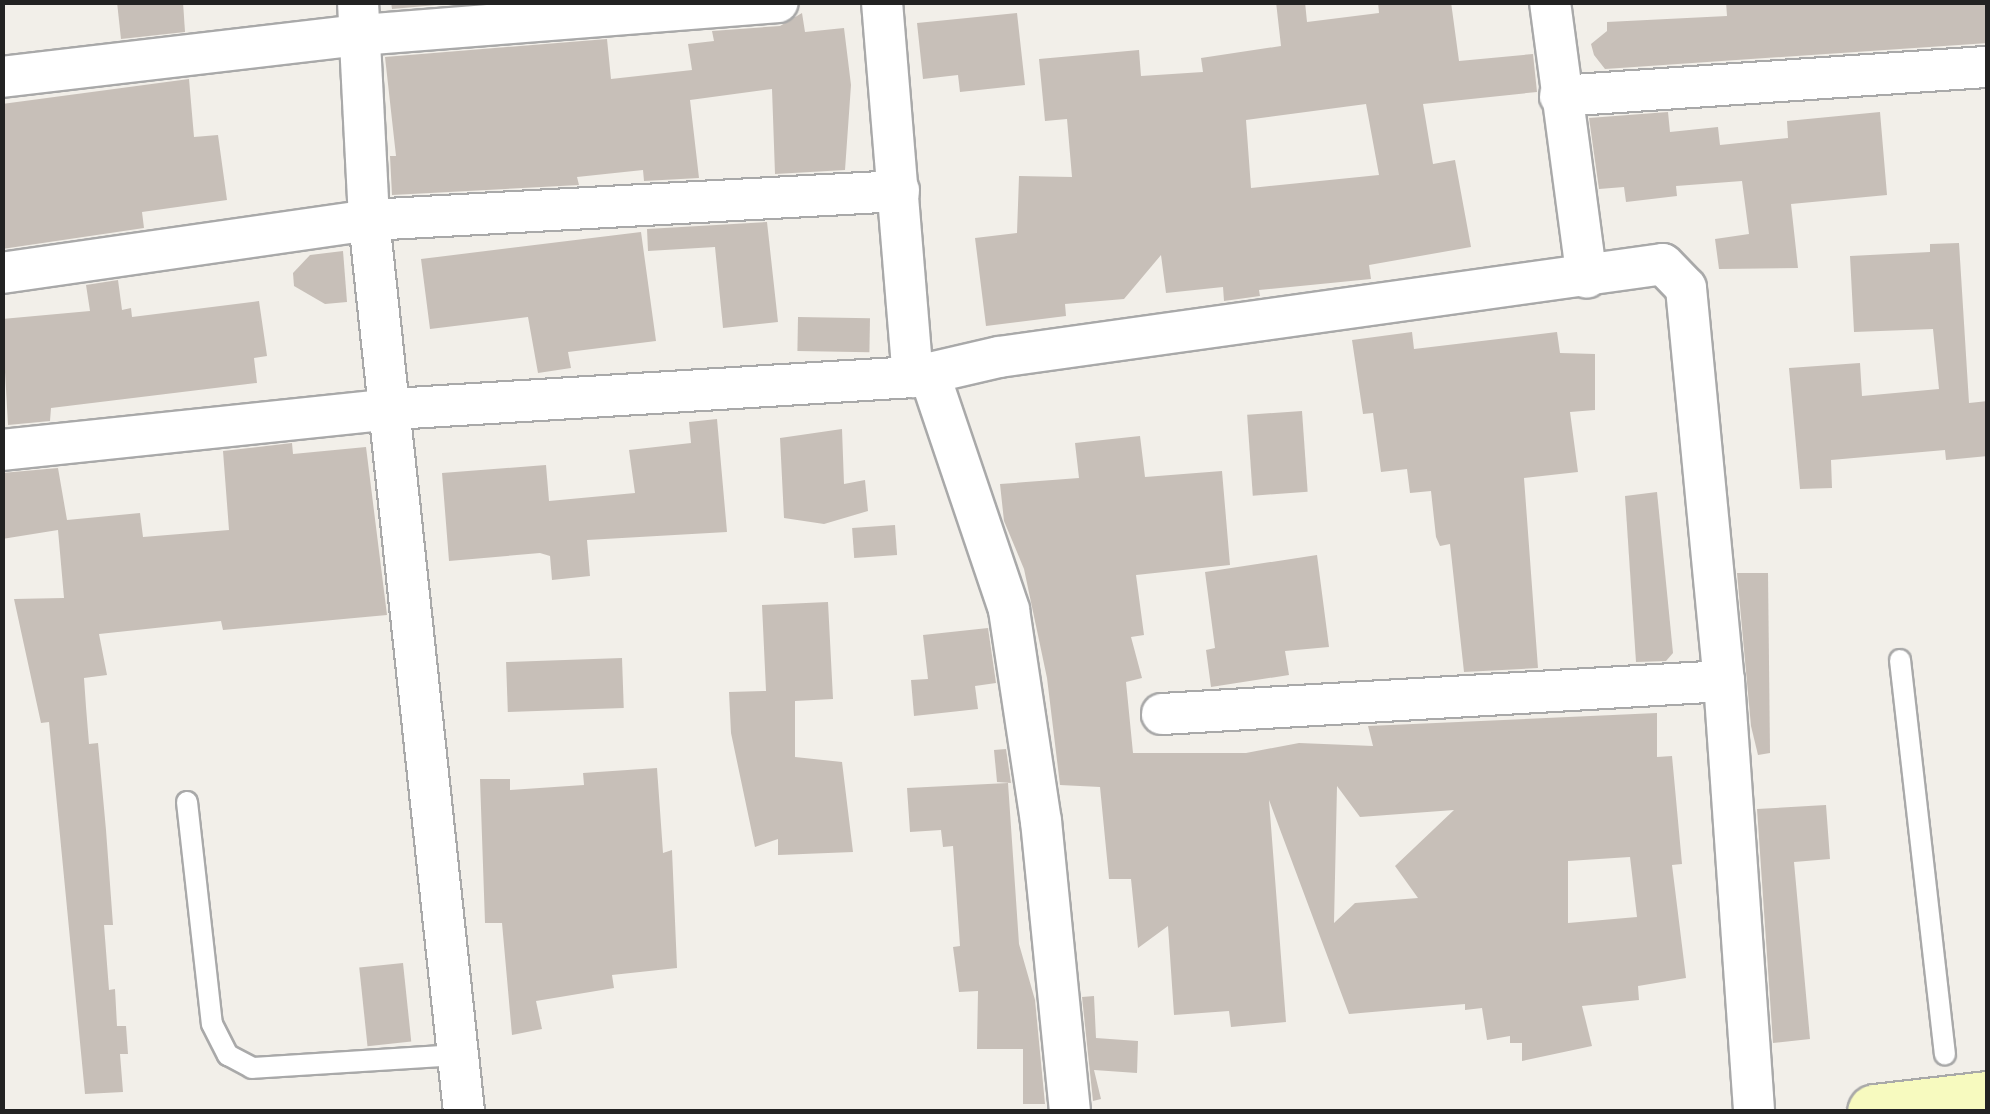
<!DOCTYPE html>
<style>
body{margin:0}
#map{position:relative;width:1990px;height:1114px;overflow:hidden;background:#f2efe9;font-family:"Roboto Condensed",sans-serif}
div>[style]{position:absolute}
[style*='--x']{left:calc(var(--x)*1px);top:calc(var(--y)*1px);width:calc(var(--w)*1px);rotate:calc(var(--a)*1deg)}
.building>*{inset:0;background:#c7bfb8;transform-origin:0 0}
.roads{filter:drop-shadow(2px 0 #a9a9a9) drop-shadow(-2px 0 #a9a9a9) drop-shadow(0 2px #a9a9a9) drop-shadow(0 -2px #a9a9a9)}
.lane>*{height:20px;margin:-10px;padding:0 10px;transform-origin:10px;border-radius:10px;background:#fff}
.street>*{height:40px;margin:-20px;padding:0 20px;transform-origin:20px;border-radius:20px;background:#fff}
.secondary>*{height:55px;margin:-27.5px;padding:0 27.5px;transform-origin:27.5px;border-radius:27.5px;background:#f7fabf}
span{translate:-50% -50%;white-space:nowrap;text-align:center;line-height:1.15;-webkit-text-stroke:9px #fff;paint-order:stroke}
.frame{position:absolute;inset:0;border:5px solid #222;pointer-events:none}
</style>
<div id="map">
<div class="building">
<i style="clip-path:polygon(117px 2px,183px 2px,185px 32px,121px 39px)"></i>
<i style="clip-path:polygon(391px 2px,470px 2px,392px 9px)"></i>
<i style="clip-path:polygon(evenodd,1276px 2px,1305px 2px,1307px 22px,1379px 13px,1378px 2px,1451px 2px,1459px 61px,1533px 54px,1537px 92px,1423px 104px,1433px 164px,1455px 160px,1471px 247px,1369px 265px,1371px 279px,1259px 290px,1260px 296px,1224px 301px,1223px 287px,1166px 293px,1161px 255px,1124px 299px,1065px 304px,1066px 316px,986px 326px,975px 238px,1017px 233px,1019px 176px,1072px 177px,1067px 119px,1045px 121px,1039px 59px,1139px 50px,1141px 76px,1203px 72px,1201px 58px,1281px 46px,1276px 2px,1366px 104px,1379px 175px,1251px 188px,1246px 120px,1366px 104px)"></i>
<i style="clip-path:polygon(1726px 2px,1988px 2px,1988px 43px,1605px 69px,1594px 55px,1591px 44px,1607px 31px,1607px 22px,1727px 16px)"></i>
<i style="clip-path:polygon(802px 13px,805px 32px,844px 28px,851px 85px,845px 170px,775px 174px,772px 89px,690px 100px,699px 178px,644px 181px,643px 170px,577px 177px,579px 185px,392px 195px,390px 156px,396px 156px,385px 57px,607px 39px,611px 79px,692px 70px,688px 44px,714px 41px,712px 31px,780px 26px)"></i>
<i style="clip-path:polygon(1017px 13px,1025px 85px,960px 92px,958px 75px,923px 79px,917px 23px)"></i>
<i style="clip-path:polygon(189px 79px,194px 137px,218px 135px,227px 200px,142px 212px,144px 228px,2px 249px,2px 104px)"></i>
<i style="clip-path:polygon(1668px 112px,1670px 132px,1718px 127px,1720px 145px,1788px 138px,1787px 121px,1880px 112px,1887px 195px,1791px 204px,1798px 268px,1719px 269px,1715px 239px,1749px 234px,1742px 181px,1676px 186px,1677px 196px,1626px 202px,1624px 187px,1599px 189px,1589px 118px)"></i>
<i style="clip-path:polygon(767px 222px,778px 322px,723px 328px,715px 247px,648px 251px,647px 229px)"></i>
<i style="clip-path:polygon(641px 232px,656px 341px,568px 352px,571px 368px,538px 373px,528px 317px,430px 329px,421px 259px)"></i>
<i style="clip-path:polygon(1959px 243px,1969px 403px,1988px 401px,1988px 456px,1946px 460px,1945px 450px,1831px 460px,1832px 488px,1800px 489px,1789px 368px,1860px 363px,1862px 396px,1939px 389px,1933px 329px,1854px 332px,1850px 256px,1930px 252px,1930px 244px)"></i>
<i style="clip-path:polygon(343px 251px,347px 302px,325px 304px,294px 286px,293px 273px,310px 255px)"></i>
<i style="clip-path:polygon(118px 280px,122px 310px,131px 308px,132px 317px,259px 301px,267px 356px,254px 358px,257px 383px,51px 408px,50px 421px,8px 425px,2px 319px,90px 311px,86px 285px)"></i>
<i style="left:798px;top:317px;width:72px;height:34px;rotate:1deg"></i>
<i style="clip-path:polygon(1412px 332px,1414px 349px,1557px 332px,1560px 353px,1595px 354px,1595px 410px,1570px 412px,1578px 472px,1524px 478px,1538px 668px,1464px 672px,1450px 544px,1440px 546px,1436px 537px,1431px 491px,1410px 493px,1407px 469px,1381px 472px,1373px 413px,1363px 414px,1352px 340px)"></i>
<i style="left:1302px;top:411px;width:81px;height:55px;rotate:86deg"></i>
<i style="clip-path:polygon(717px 419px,727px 532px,587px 540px,590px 576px,552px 580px,550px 556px,540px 553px,449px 561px,442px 473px,546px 465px,549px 501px,635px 493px,629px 450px,691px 443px,689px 422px)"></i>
<i style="clip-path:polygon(842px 429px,844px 484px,865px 480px,868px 511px,824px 524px,784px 518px,780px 438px)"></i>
<i style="clip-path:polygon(evenodd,1140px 436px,1145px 477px,1222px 471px,1230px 565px,1136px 575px,1144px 635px,1131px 637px,1142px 678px,1126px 682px,1133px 753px,1246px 753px,1299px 743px,1373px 746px,1368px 726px,1657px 713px,1657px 757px,1672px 756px,1682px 864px,1672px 865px,1686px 978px,1638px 986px,1639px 1000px,1582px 1006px,1592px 1046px,1522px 1061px,1522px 1043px,1510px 1043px,1510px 1036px,1487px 1040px,1482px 1008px,1465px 1010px,1465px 1004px,1349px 1014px,1269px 800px,1286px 1022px,1231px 1027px,1229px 1011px,1174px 1015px,1168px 926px,1138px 948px,1131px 879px,1109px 879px,1100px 787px,1060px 785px,1047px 678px,1024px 569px,1004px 521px,1000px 484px,1079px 478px,1075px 443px,1140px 436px,1337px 786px,1360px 817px,1454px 810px,1395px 866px,1418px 898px,1355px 903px,1334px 923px,1337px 786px,1140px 436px,1630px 857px,1637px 917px,1568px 923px,1568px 861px,1630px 857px)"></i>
<i style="clip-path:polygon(292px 443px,293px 454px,366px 447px,387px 615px,223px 630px,221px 621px,99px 634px,107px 675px,84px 678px,86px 707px,89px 744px,98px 743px,106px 830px,113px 925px,104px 925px,109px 990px,115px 989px,117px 1026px,126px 1026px,128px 1054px,120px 1054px,123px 1092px,85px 1094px,49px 722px,41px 723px,14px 599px,64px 598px,58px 530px,2px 539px,2px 473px,58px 468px,67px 520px,140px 513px,143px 537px,229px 530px,223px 451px)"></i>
<i style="clip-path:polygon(1657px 492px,1673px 653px,1666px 661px,1636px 662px,1625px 496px)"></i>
<i style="left:895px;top:525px;width:30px;height:43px;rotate:86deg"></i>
<i style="clip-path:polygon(1317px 555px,1329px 647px,1285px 651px,1289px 675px,1211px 687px,1206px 650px,1215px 648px,1205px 572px)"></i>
<i style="clip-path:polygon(1737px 573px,1768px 573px,1770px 753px,1758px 755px,1751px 726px)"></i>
<i style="clip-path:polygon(828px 602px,833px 699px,795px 701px,795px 757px,842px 762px,853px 852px,778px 855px,778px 839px,755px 847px,731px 733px,729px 692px,766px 691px,762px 605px)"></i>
<i style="clip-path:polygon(988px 628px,996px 683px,975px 686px,978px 709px,914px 716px,911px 680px,928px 679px,923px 635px)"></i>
<i style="left:622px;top:658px;width:50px;height:116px;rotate:88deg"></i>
<i style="clip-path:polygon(1006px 749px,1011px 783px,997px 782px,994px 750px)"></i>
<i style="clip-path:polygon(657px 768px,663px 853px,672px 850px,677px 968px,612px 975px,614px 988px,536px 1001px,542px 1029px,512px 1035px,502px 923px,485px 923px,480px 779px,510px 779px,510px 790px,584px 785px,583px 773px)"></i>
<i style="clip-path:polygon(1008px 783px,1019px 944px,1035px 1000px,1045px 1104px,1023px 1104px,1023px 1049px,977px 1049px,978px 991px,959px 992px,953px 947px,960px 946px,953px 846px,943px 847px,941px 830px,910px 832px,907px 788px)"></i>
<i style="clip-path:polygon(1826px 805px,1830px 859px,1794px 862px,1810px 1039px,1773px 1043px,1757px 809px)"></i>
<i style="left:403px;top:963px;width:79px;height:44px;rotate:84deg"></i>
<i style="clip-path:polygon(1094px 996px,1096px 1038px,1138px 1041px,1137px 1073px,1094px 1070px,1101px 1099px,1093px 1101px,1082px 997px)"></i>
</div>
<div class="roads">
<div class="lane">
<i style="--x:1900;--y:660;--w:397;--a:83.5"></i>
<i style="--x:187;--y:802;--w:223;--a:83.6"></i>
<i style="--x:212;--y:1024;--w:35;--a:63"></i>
<i style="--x:228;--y:1055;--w:27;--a:28"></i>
<i style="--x:252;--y:1068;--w:208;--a:-3.6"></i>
</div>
<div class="street">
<i style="--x:358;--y:2;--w:218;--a:87.1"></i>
<i style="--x:369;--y:220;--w:897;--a:83.92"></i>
<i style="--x:882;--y:2;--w:376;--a:85.3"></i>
<i style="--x:1550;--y:2;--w:278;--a:82.4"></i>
<i style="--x:2;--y:77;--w:360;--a:-6.7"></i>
<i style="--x:360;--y:35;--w:419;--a:-4.5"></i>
<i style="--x:1560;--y:96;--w:429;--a:-3.9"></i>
<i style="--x:2;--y:273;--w:371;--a:-8.2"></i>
<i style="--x:369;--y:220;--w:531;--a:-3.13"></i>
<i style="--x:929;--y:373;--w:250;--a:71.3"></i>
<i style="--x:1009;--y:610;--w:213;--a:81.4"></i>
<i style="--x:1041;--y:821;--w:292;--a:84.3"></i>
<i style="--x:2;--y:450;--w:393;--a:-6"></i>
<i style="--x:393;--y:409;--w:521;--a:-3.52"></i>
<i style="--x:913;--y:377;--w:88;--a:-13.1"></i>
<i style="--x:999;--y:357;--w:670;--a:-7.97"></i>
<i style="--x:1663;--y:264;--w:33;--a:46"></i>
<i style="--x:1686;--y:288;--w:395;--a:84.5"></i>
<i style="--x:1724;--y:681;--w:432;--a:86"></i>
<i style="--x:1162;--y:714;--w:563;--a:-3.36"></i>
</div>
<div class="secondary">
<i style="--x:1875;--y:1112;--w:114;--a:-6.6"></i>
</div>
</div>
<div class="frame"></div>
</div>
